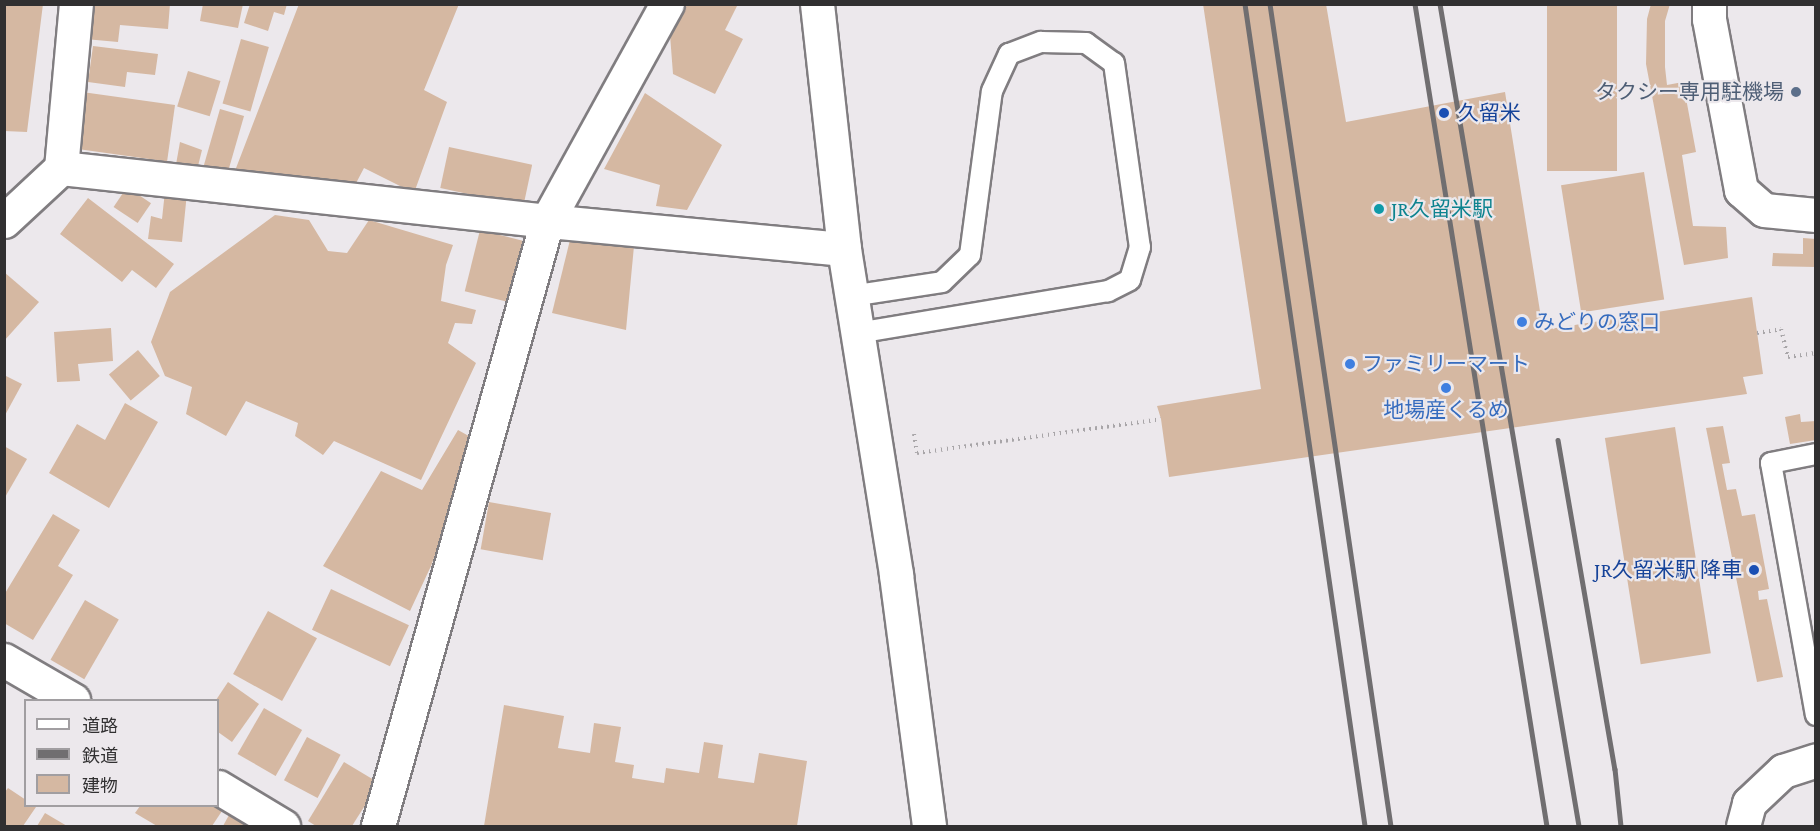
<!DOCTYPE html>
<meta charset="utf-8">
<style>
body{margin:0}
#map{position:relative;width:1820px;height:831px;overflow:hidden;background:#ece8ec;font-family:"Crimson Pro","Noto Sans JP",serif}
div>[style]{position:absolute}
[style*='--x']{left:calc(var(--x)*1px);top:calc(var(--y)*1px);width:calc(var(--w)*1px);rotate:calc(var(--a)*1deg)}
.building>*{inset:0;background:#d5b8a2;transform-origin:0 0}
.path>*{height:4px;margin-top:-2px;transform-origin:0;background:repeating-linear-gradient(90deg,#a8a5a8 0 1.5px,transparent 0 6px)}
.roads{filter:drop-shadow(2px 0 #807d80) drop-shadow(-2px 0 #807d80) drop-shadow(0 2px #807d80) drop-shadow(0 -2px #807d80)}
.lane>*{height:20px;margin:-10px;padding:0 10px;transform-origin:10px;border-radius:10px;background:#fff}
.street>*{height:33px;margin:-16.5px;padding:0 16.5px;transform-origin:16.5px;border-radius:16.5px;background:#fff}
.secondary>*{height:33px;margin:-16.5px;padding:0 16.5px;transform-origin:16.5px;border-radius:16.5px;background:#fff}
.rail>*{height:4.5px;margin:-2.25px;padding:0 2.25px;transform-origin:2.25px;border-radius:2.25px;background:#706e70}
.dots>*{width:16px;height:16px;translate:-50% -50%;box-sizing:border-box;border:3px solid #ece8ec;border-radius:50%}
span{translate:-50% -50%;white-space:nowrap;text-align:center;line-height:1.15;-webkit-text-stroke:4.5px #ece8ec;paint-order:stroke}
.service-label{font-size:21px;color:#4e5e75}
.right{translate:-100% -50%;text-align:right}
.transit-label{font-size:21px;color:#164399}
.left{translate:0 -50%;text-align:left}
.culture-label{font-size:21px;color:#0d838f}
.shop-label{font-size:21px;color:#366cbe}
.frame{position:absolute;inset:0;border:6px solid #313031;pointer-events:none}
.legend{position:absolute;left:24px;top:699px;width:195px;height:108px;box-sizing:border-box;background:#ece8ec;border:2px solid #a19ea1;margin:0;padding:8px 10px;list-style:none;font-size:18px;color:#313031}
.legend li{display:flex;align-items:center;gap:12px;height:30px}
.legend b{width:30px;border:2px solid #a19ea1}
</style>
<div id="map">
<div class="building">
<i style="clip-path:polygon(4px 4px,43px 4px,27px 132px,4px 131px)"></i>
<i style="clip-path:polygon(89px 4px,170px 4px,168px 29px,120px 25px,118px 42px,85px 39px)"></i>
<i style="clip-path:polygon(203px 4px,243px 4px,238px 28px,200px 21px)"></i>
<i style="clip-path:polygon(250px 4px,287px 4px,284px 15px,274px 12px,268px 31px,244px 23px)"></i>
<i style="clip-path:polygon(299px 4px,459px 4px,424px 90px,447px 102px,414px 193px,364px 168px,354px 187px,233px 176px)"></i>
<i style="clip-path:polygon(686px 4px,738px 4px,725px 30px,743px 39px,715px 94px,673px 74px,670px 35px)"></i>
<i style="clip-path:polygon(1203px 4px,1326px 4px,1346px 122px,1505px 92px,1543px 330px,1752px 297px,1763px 374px,1743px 377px,1747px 394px,1169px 477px,1161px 419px,1157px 406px,1261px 389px)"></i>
<i style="left:1547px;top:4px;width:70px;height:167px"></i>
<i style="clip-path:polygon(1651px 4px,1670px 4px,1665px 21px,1665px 67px,1667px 85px,1683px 82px,1696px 152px,1682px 155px,1693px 226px,1726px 227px,1728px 258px,1684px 265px,1646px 64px,1647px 19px)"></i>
<i style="left:241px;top:39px;width:29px;height:67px;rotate:16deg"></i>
<i style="clip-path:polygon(93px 46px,158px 54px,155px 75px,127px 72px,125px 87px,88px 82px)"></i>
<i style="left:188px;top:71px;width:34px;height:37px;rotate:17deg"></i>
<i style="left:75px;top:91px;width:101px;height:57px;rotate:8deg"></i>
<i style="clip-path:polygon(645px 93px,722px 145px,687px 210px,656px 206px,660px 185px,604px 169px)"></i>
<i style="left:220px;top:109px;width:25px;height:59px;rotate:16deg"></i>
<i style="clip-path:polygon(180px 142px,202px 150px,196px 174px,175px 170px)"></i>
<i style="left:449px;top:147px;width:85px;height:42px;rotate:12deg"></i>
<i style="left:1644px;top:172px;width:129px;height:84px;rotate:81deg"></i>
<i style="left:127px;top:187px;width:29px;height:24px;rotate:34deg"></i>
<i style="clip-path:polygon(165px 191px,187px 193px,182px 242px,148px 239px,151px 216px,162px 219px)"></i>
<i style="clip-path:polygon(88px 198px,174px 264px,156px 288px,132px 270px,122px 282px,60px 234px)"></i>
<i style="clip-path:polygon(275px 215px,309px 220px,328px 251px,347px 253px,369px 220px,453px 245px,446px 265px,441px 301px,476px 310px,472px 324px,455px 323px,448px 343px,476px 363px,421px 480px,334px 441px,323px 455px,295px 436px,298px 423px,246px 401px,226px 436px,186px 414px,192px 387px,165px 376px,151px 342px,170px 292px)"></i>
<i style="left:480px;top:230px;width:46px;height:63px;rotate:14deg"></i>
<i style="clip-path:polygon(1803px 238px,1816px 239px,1816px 267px,1772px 266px,1773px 253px,1803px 254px)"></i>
<i style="clip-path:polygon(570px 240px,634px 246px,626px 330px,552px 313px)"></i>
<i style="clip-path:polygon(4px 272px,39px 302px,4px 341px)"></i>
<i style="clip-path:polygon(111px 328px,113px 361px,78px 364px,80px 381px,57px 382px,54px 332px)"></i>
<i style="left:138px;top:350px;width:34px;height:38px;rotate:50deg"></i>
<i style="clip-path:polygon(4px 375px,22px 384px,4px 417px)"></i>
<i style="clip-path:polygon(125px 403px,158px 422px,109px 508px,49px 473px,77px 424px,105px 440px)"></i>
<i style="clip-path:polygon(1800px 414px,1801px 422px,1816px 421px,1816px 440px,1790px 444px,1785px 417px)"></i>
<i style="clip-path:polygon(1723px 426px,1730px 463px,1722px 464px,1727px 490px,1736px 489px,1742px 516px,1755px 514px,1769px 589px,1758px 591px,1759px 600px,1767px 599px,1783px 677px,1757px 682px,1706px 428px)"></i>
<i style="left:1675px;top:427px;width:229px;height:71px;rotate:81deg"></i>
<i style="clip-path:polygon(458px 430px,476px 440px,431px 566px,410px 611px,323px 566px,381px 471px,422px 490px)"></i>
<i style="clip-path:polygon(4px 446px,27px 459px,4px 499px)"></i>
<i style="left:489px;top:502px;width:63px;height:48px;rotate:10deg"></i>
<i style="clip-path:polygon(53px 514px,80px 530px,58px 566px,73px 575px,33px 640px,4px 623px,4px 595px)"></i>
<i style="left:331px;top:589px;width:86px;height:45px;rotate:25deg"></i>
<i style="left:85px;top:600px;width:39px;height:69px;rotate:30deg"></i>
<i style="left:268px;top:611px;width:56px;height:72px;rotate:29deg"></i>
<i style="clip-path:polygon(228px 682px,259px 704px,232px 742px,218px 732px,216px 700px)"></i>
<i style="clip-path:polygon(504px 705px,564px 716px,558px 748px,590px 753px,594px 723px,621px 727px,615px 762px,634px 765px,632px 778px,664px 783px,666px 768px,699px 773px,704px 742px,723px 745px,718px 778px,754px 783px,759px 753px,807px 761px,797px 826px,484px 826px)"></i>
<i style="left:264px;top:708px;width:44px;height:53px;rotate:30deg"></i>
<i style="left:307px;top:737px;width:38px;height:49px;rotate:28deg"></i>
<i style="clip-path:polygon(344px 762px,379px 783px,352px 826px,316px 826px,308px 821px)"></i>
<i style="clip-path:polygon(8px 788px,26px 800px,26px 806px,36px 807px,23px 826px,4px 826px,4px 793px)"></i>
<i style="clip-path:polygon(140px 806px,213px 806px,222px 811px,212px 826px,157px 826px,135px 813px)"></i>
<i style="clip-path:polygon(45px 813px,67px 826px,37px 826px)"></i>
<i style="clip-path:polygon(229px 815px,248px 826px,223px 826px)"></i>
</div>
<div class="path">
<i style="--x:1757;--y:333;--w:24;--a:-9"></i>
<i style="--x:1781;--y:329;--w:29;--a:76"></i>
<i style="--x:1788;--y:357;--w:28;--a:-8"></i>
<i style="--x:914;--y:434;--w:19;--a:81"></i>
<i style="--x:917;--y:453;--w:246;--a:-7.9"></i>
</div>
<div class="roads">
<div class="lane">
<i style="--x:851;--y:296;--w:92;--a:-8.7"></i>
<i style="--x:942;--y:282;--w:39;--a:-44"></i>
<i style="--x:970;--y:255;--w:165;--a:-82.4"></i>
<i style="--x:992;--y:91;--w:41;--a:-65.3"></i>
<i style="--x:1009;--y:54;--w:34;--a:-21"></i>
<i style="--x:1041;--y:42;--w:45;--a:1.3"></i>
<i style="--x:1086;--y:43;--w:34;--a:36"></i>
<i style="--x:1114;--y:63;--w:186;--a:82"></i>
<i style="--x:1140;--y:247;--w:34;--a:107"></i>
<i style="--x:1130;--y:280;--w:25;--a:153"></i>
<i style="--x:1108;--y:291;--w:254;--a:170.5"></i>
<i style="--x:1816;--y:454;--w:46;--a:168.7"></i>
<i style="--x:1771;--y:463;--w:256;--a:79.9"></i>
</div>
<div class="street">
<i style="--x:1709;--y:4;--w:15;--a:90"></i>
<i style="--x:1709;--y:19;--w:174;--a:79.4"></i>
<i style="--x:1741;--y:190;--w:30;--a:41"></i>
<i style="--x:1764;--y:210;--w:52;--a:5.5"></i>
<i style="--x:61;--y:168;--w:489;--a:6.2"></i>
<i style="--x:547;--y:221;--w:298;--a:5.4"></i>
<i style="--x:4;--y:221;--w:78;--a:-42.9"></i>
<i style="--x:61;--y:168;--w:165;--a:-84.8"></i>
<i style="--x:4;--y:660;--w:80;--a:30.1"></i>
<i style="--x:218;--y:787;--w:76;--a:31"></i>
<i style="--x:378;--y:826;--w:628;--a:-74.39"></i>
<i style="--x:547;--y:221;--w:248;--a:-61.1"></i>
</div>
<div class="secondary">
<i style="--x:817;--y:4;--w:246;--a:83.7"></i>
<i style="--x:844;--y:249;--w:330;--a:80.9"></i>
<i style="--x:896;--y:575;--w:253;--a:82.5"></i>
<i style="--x:1743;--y:826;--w:24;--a:-75"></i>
<i style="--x:1749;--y:803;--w:47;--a:-43.3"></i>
<i style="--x:1783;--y:771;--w:35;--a:-18"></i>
</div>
</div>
<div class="rail">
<i style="--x:1245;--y:4;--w:831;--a:81.69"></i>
<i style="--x:1270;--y:4;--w:831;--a:81.63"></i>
<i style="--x:1415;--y:4;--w:833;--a:80.88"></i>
<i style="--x:1440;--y:4;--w:834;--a:80.4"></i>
<i style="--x:1558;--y:440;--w:334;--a:80.2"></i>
<i style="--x:1615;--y:769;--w:57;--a:84"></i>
</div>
<div class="dots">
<i style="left:1796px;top:92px;background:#5c6f8a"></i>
<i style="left:1444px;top:113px;background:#1a4fb4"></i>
<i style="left:1379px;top:209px;background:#0f9aa8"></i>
<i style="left:1522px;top:322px;background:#3f7fe0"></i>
<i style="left:1350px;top:364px;background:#3f7fe0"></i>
<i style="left:1446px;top:388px;background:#3f7fe0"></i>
<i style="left:1754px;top:570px;background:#1a4fb4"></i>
</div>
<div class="service-label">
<span class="right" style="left:1784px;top:92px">タクシー専用駐機場</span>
</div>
<div class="transit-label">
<span class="left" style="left:1458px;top:113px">久留米</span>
<span class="right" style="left:1742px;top:570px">JR久留米駅 降車</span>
</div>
<div class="culture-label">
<span class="left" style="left:1391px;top:209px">JR久留米駅</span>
</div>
<div class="shop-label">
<span class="left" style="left:1534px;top:322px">みどりの窓口</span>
<span class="left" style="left:1362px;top:364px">ファミリーマート</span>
<span style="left:1446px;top:410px">地場産くるめ</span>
</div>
<div class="frame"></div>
<ul class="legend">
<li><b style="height:8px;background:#fff"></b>道路</li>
<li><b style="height:8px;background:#706e70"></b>鉄道</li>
<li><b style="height:16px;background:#d5b8a2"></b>建物</li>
</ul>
</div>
